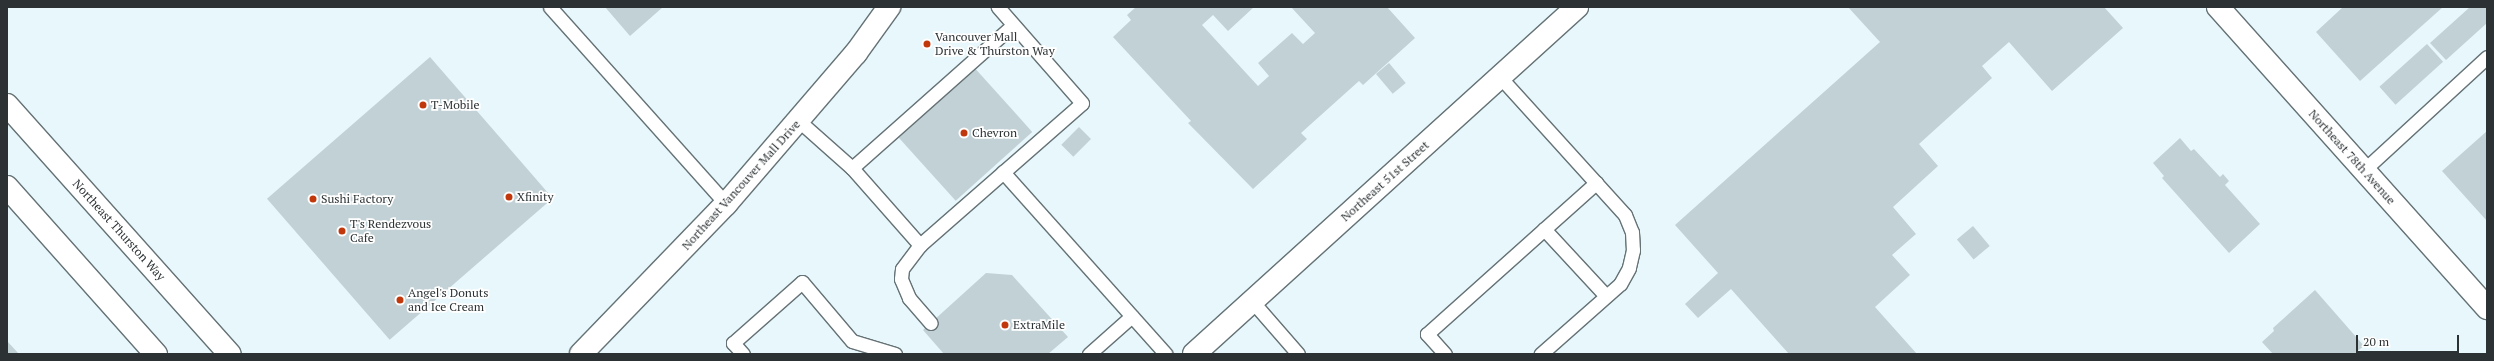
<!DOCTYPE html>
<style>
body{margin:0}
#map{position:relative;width:2494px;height:361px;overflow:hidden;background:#e8f7fb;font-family:"PT Serif",serif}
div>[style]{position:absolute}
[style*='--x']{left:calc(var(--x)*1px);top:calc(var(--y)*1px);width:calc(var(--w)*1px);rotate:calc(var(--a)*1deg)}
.building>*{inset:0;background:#c2d1d5;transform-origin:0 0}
.roads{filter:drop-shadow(1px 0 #657276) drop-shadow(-1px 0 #657276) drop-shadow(0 1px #657276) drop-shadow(0 -1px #657276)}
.lane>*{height:13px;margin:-6.5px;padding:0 6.5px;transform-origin:6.5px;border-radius:6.5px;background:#fff}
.street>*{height:22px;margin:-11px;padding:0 11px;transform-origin:11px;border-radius:11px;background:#fff}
.secondary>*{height:22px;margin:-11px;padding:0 11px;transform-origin:11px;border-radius:11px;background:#fff}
.dots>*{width:11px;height:11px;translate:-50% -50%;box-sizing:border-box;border:2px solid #fff;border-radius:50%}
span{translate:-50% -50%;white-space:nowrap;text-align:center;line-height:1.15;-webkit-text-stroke:3.5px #fff;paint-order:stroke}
.poi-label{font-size:12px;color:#2c3234}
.left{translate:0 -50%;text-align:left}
.street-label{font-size:12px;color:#2c3234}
.frame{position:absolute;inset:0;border:8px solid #2c3234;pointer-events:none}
.scale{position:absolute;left:2356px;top:335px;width:103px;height:18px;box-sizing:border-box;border:2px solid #2c3234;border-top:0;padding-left:5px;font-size:12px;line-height:14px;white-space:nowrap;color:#2c3234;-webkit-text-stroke:3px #fff;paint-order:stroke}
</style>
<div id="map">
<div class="building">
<i style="clip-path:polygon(605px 7px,663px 7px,630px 36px)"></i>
<i style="clip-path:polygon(1136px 7px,1254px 7px,1228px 31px,1213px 15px,1202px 25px,1258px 86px,1269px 76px,1258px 63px,1292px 33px,1303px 44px,1315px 33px,1291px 7px,1387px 7px,1415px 38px,1363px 85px,1359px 81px,1301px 133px,1307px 139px,1253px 189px,1188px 123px,1191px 121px,1113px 37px,1131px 20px,1127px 15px)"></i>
<i style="clip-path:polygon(1848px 7px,2104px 7px,2123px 28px,2052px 91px,2009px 42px,1982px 66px,1992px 78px,1919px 144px,1938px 166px,1893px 207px,1916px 234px,1892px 255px,1910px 275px,1875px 307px,1917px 354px,1789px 354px,1731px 289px,1698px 318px,1685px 304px,1718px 273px,1675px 225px,1880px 42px)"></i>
<i style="clip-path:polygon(2343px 7px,2443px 7px,2360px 81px,2316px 32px)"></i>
<i style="clip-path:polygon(2470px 7px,2487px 7px,2487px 23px,2446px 60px,2430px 43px)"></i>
<i style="left:2427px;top:44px;width:24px;height:64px;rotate:48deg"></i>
<i style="left:430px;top:57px;width:187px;height:216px;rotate:49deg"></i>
<i style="left:1389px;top:63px;width:26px;height:17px;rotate:50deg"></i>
<i style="left:972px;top:65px;width:90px;height:103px;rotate:48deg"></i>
<i style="left:1079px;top:127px;width:17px;height:25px;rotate:45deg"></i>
<i style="clip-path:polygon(2487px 131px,2487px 221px,2442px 171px)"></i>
<i style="clip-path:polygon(2180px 138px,2191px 151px,2194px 149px,2220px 177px,2223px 174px,2229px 181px,2225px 185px,2260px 224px,2229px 253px,2162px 178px,2164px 176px,2153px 163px)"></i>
<i style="left:1973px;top:226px;width:26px;height:21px;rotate:50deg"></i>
<i style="clip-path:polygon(986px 273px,1012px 275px,1068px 337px,1048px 354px,944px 354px,923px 330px)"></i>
<i style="clip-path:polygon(2315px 290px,2364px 346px,2356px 352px,2358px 354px,2273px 354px,2262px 342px,2274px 331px,2273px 328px)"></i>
<i style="clip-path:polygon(7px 341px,19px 354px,7px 354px)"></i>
</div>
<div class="roads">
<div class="lane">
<i style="--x:550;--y:7;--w:264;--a:48.2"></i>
<i style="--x:1500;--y:77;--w:186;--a:47.8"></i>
<i style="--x:1625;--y:215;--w:18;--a:68"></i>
<i style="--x:1632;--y:232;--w:18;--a:87"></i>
<i style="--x:1633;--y:250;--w:18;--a:103"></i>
<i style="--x:1629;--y:268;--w:18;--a:119"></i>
<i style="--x:1620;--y:284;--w:106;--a:138.5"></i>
<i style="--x:799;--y:121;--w:71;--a:41.6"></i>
<i style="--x:852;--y:168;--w:103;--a:48.6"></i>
<i style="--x:920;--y:245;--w:215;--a:-41.2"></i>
<i style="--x:1082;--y:103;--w:128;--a:-131.2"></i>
<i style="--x:852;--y:168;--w:215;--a:-41.6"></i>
<i style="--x:2364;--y:170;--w:167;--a:-42.6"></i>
<i style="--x:1003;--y:172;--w:244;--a:48.2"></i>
<i style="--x:1544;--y:229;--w:91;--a:47.2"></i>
<i style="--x:920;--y:245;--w:30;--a:127"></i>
<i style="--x:902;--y:269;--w:10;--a:96"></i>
<i style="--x:901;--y:279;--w:21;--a:67"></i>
<i style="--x:909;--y:298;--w:33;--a:49"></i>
<i style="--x:1252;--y:301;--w:70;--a:49"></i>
<i style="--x:743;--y:354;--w:15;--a:-132"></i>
<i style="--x:733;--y:343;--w:92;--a:-41.5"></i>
<i style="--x:802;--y:282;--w:77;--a:49.7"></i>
<i style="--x:852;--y:341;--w:45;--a:16.8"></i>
<i style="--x:1089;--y:354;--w:57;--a:-41.5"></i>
<i style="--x:1445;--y:354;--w:27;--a:-132"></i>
<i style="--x:1427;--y:334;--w:227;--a:-41.8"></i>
</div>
<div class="street">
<i style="--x:2218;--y:7;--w:404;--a:48.2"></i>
</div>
<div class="secondary">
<i style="--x:7;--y:105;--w:334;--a:48.2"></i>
<i style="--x:7;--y:187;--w:224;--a:48.3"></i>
<i style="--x:581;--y:354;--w:209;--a:-46"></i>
<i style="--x:726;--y:204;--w:199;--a:-49.3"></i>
<i style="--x:856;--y:53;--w:57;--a:-54.3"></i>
<i style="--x:1194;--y:354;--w:517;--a:-42.18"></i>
</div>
</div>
<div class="dots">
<i style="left:927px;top:44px;background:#c1380d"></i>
<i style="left:423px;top:105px;background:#c1380d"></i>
<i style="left:964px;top:133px;background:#c1380d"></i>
<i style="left:509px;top:197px;background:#c1380d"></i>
<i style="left:313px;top:199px;background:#c1380d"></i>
<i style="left:342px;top:231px;background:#c1380d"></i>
<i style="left:400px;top:300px;background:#c1380d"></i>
<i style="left:1005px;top:325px;background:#c1380d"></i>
</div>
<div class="poi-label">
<span class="left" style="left:935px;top:44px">Vancouver Mall<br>Drive &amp; Thurston Way</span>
<span class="left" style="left:431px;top:105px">T-Mobile</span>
<span class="left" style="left:972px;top:133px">Chevron</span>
<span class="left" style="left:517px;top:197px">Xfinity</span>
<span class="left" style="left:321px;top:199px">Sushi Factory</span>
<span class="left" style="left:350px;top:231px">T's Rendezvous<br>Cafe</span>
<span class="left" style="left:408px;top:300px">Angel's Donuts<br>and Ice Cream</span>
<span class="left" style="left:1013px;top:325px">ExtraMile</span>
</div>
<div class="street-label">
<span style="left:2352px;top:157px;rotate:48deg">Northeast 78th Avenue</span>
<span style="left:1385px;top:181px;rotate:-42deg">Northeast 51st Street</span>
<span style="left:741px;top:185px;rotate:-48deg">Northeast Vancouver Mall Drive</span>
<span style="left:119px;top:230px;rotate:48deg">Northeast Thurston Way</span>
</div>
<div class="frame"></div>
<div class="scale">20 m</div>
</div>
